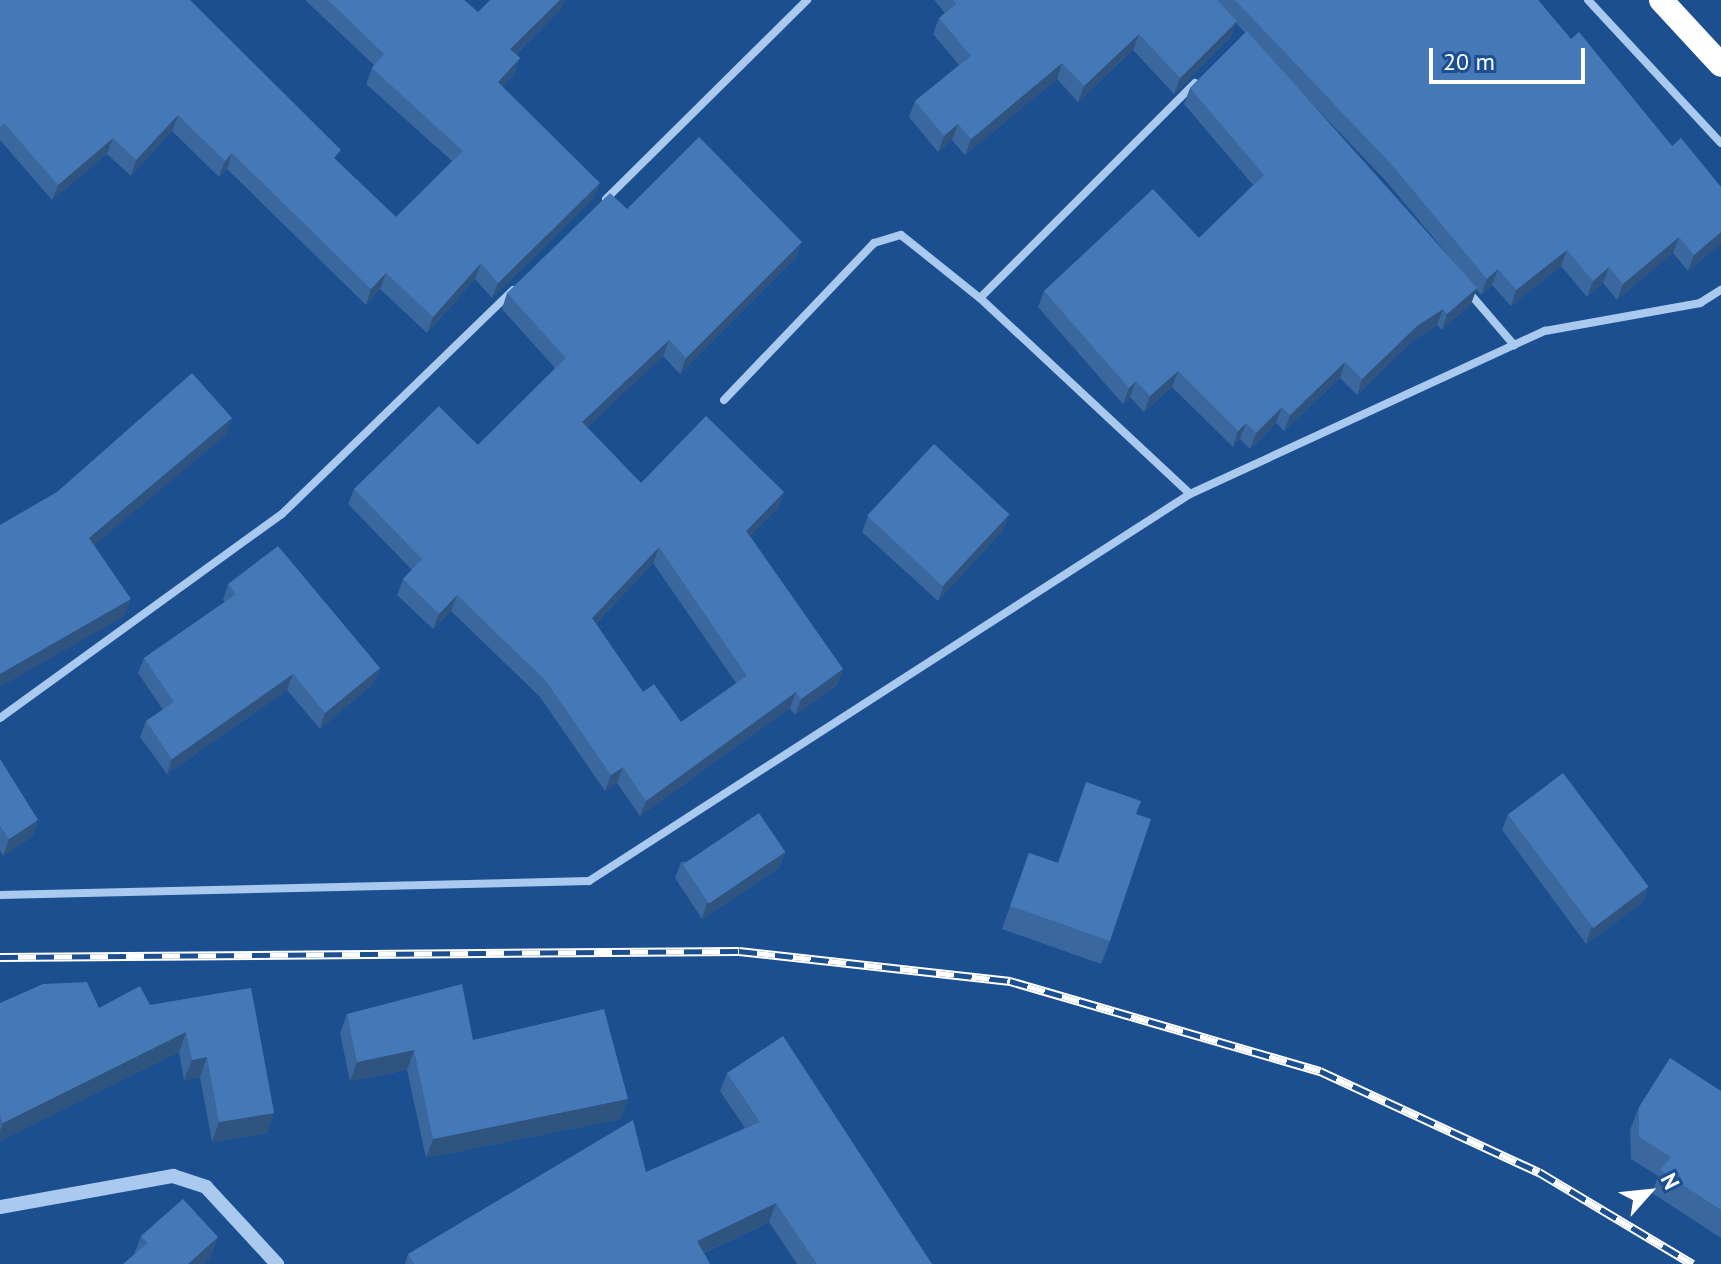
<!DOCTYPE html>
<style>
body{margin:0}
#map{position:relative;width:1721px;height:1264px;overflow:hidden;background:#1b4f8f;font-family:"PT Sans",sans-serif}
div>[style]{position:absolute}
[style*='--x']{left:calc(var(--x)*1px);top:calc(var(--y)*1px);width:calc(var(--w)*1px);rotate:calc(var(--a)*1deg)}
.minor>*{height:8px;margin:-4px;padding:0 4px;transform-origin:4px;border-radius:4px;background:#a9c9ee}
.tertiary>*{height:14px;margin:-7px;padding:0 7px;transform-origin:7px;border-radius:7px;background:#a9c9ee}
.motorway>*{height:24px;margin:-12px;padding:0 12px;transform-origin:12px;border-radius:12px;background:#fff}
.rail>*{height:9px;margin-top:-4.5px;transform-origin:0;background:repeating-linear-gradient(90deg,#1b4f8f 0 18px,#fff 0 36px);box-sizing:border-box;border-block:2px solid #fff}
.wall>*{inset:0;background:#3a679d}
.shaded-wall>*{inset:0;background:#305480}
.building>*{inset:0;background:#4478b7;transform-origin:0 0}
span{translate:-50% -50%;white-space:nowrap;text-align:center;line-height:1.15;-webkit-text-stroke:6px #1b4f8f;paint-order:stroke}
.north{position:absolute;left:1609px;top:1152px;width:80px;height:80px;-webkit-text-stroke:6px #1b4f8f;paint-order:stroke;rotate:63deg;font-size:22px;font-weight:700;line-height:32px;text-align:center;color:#fff}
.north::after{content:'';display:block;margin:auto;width:28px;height:36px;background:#fff;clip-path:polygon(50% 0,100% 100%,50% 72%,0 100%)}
.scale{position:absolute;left:1429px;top:48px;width:156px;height:36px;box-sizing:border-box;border:4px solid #fff;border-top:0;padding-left:10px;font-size:24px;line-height:28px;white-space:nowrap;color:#fff;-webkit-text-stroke:6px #1b4f8f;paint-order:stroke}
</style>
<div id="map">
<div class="minor">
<i style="--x:1588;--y:0;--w:195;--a:47.1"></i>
<i style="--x:606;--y:199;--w:283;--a:-44.7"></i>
<i style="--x:1466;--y:289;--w:74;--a:49.4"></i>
<i style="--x:980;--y:298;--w:304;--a:-45"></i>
<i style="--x:724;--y:400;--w:217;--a:-46.3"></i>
<i style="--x:874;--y:243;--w:28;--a:-17"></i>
<i style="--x:901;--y:235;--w:101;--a:38.6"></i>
<i style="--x:980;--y:298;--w:287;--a:43"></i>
<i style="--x:0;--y:718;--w:348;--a:-35.9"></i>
<i style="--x:282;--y:514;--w:322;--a:-44.1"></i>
<i style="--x:0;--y:895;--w:589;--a:-1.36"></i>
<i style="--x:589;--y:881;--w:715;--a:-32.78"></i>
<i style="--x:1190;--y:494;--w:391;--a:-24.7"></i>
<i style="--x:1545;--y:331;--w:158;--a:-10.2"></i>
<i style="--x:1700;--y:303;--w:25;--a:-32"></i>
</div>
<div class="tertiary">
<i style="--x:0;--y:1207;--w:176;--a:-10.2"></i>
<i style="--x:173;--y:1176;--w:35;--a:18"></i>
<i style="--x:206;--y:1187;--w:105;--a:47.3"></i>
</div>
<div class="motorway">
<i style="--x:1661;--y:0;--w:88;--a:47.3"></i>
</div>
<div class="rail">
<i style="--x:0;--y:957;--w:739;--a:-0.47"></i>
<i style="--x:739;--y:951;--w:273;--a:6.3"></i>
<i style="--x:1010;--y:981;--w:323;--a:16.2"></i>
<i style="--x:1320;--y:1071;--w:241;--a:24.8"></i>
<i style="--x:1539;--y:1172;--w:179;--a:30.9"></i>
</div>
<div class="wall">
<i style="clip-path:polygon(0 0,191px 1px,337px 161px,396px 217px,452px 161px,366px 84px,372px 68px,374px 65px,305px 0,464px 0,478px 12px,561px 9px,516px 54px,520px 58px,514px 74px,502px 87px,594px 198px,492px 298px,475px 279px,427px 333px,380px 289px,366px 305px,227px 169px,219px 177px,172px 131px,131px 176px,107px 154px,52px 200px,0 140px)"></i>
<i style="clip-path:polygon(evenodd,934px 0,1538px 0,1571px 39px,1672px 146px,1721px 187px,1721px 243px,1688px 271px,1673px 253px,1617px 300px,1603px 283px,1587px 297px,1561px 266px,1511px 306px,1492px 285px,1481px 295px,1476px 289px,1471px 304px,1442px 330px,1437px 325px,1411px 342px,1357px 395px,1340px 378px,1284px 431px,1276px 423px,1250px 449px,1240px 439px,1233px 447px,1172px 387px,1144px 412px,1130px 397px,1123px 404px,1038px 307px,1044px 291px,1199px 238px,1253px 185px,1184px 104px,1190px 88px,1245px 33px,1236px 23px,1231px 37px,1174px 94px,1133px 50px,1078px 102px,1057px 79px,965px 155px,952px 140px,938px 152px,909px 117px,915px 101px,959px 65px,933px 34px,939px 18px,945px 13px,934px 0,1297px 88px,1386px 181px,1462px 272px,1297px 88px)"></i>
<i style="clip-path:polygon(evenodd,627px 209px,796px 257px,680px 374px,663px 356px,587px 427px,641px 483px,784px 492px,778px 508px,750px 536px,843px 669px,837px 685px,795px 715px,790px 708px,640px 816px,617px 783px,605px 791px,540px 697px,451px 611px,433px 629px,397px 595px,403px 579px,412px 570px,348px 504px,354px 489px,478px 445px,555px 368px,502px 309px,507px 293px,627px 209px,653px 563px,736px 683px,681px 722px,643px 692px,596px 624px,653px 563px)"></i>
<i style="clip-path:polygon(1009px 514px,1003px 530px,938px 601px,862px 532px,868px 516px)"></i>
<i style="clip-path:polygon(228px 584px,380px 668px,374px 683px,320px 729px,287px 690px,167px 774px,140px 737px,146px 721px,163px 710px,138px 673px,144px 658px,225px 602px,223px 600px)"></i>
<i style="clip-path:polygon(0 759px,38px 820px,32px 837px,3px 856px,0 851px)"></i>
<i style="clip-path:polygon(1136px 814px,1110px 941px,1101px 964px,1002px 929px,1029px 853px,1058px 863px)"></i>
<i style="clip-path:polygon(1508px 814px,1648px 887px,1642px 903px,1586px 944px,1502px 830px)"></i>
<i style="clip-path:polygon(785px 852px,779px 868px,702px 919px,675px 878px,681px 862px)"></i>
<i style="clip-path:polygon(251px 988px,274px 1113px,267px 1133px,212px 1142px,200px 1077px,184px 1080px,179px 1052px,0 1141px,0 1003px,99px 1008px,150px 1005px)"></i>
<i style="clip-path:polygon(347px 1014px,473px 1040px,621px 1119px,426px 1158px,407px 1070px,350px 1081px,340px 1033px)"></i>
<i style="clip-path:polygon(727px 1073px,932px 1264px,797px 1264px,769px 1222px,704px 1253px,710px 1264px,405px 1264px,408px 1254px,646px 1172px,745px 1128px,720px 1091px)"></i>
<i style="clip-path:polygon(1721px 1091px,1721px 1238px,1652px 1193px,1658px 1176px,1631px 1159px,1630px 1130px,1639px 1107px)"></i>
<i style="clip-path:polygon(141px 1236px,218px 1237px,210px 1258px,203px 1264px,123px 1264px,134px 1255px)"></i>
</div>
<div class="shaded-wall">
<i style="clip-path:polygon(560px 0,565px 0,561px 9px,504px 65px,510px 49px)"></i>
<i style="clip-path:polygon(1237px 21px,1231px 37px,1174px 94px,1180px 78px)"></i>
<i style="clip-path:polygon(1139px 34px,1133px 50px,1078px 102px,1084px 86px)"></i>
<i style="clip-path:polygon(520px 58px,514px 74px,492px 98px,498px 82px)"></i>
<i style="clip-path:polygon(1062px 63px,1057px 79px,965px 155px,971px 139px)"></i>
<i style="clip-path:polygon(178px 115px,172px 131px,131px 176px,136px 160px)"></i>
<i style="clip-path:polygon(958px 124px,952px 140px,938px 152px,944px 136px)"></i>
<i style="clip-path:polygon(113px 138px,107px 154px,52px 200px,58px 185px)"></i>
<i style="clip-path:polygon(232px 153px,227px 169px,219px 177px,225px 161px)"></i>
<i style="clip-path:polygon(600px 183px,594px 198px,492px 298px,498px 283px)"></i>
<i style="clip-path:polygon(1721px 232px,1721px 243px,1688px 271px,1694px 255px)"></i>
<i style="clip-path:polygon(1679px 237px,1673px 253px,1617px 300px,1623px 284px)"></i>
<i style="clip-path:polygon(802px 242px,796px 257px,680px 374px,686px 358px)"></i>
<i style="clip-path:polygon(1567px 250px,1561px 266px,1511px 306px,1516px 290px)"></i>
<i style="clip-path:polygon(481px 263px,475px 279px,427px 333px,433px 317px)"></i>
<i style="clip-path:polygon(1609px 267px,1603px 283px,1587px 297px,1593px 281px)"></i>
<i style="clip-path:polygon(1498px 269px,1492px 285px,1481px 295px,1487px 279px)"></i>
<i style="clip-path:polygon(386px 273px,380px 289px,366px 305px,371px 289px)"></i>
<i style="clip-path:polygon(1477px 288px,1471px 304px,1442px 330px,1447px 314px)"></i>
<i style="clip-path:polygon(1443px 309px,1437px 325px,1411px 342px,1357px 395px,1362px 379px,1417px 326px)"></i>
<i style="clip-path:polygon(669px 340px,663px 356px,576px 438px,582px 422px)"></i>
<i style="clip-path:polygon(1345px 362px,1340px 378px,1284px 431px,1290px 415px)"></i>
<i style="clip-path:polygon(1178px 371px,1172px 387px,1144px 412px,1150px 396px)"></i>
<i style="clip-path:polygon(1136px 381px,1130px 397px,1123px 404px,1129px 388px)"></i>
<i style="clip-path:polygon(1282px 407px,1276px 423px,1250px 449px,1256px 433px)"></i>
<i style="clip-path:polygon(232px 418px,226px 435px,83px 555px,89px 538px)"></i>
<i style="clip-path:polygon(1246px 423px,1240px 439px,1233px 447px,1238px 431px)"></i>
<i style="clip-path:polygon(784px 492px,778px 508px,741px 546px,746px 531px)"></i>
<i style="clip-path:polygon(1009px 514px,1003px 530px,938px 601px,944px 585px)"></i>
<i style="clip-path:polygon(659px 547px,653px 563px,587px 634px,592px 618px)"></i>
<i style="clip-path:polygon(457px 595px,451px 611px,433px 629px,439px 614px)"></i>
<i style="clip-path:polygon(131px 599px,125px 616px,0 687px,0 674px)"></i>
<i style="clip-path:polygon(380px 668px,374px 683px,320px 729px,325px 713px)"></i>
<i style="clip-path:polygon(843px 669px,837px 685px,795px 715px,801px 699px)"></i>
<i style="clip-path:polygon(293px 674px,287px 690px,167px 774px,172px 759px)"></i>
<i style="clip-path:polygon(796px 692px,790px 708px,640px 816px,646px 801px)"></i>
<i style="clip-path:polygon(623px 767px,617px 783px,605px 791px,611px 775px)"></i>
<i style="clip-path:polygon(38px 820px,32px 837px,3px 856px,9px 839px)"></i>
<i style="clip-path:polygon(785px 852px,779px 868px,702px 919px,707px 903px)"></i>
<i style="clip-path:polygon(1648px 887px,1642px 903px,1586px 944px,1591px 928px)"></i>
<i style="clip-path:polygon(186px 1032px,179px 1052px,0 1141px,0 1131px,3px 1123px)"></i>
<i style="clip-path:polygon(414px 1050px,407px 1070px,350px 1081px,357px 1062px)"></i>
<i style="clip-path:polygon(207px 1057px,200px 1077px,184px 1080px,192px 1060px)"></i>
<i style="clip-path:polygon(628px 1099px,621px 1119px,426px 1158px,433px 1139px)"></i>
<i style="clip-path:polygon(274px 1113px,267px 1133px,212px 1142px,219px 1122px)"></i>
<i style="clip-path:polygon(776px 1203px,769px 1222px,690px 1259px,697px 1241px)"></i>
<i style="clip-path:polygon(218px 1237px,210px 1258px,203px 1264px,188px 1264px)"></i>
</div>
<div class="building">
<i style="clip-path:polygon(0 0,190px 0,341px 150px,334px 158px,396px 217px,463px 151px,372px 68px,384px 54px,328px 0,464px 0,478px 12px,490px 0,560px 0,510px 49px,520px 58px,498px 82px,600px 183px,498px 283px,481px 263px,433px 317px,386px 273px,371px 289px,232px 153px,225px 161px,178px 115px,136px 160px,113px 138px,58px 185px,4px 123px,0 127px)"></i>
<i style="clip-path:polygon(953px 0,1217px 0,1237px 21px,1180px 78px,1139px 34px,1084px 86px,1062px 63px,971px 139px,958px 124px,944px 136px,915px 101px,971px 56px,939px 18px,956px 4px)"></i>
<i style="clip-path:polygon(1235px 0,1538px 0,1571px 39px,1579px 32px,1672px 146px,1681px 138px,1721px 187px,1721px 232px,1694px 255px,1679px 237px,1623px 284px,1609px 267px,1593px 281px,1567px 250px,1516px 290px,1498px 269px,1487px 279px,1392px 165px)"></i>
<i style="clip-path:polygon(1247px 31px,1477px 288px,1447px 314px,1443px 309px,1417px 326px,1362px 379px,1345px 362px,1290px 415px,1282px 407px,1256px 433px,1246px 423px,1238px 431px,1178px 371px,1150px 396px,1136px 381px,1129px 388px,1044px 291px,1153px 189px,1199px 238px,1264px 175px,1190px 88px)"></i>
<i style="clip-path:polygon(evenodd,699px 137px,802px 242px,686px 358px,669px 340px,582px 422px,641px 483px,706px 416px,784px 492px,746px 531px,843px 669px,801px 699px,796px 692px,646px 801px,623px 767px,611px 775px,546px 681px,457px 595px,439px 614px,403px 579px,422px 559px,354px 489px,439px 406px,478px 445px,566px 358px,507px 293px,610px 193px,627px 209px,699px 137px,659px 547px,747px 676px,681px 722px,654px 684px,643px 692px,592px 618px,659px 547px)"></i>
<i style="clip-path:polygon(192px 373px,232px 418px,89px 538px,131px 599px,0 674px,0 525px,57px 492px)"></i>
<i style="left:934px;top:444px;width:103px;height:98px;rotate:43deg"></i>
<i style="clip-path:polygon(278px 546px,380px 668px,325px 713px,293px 674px,172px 759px,146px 721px,174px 702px,144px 658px,236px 594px,228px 584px)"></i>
<i style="clip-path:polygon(0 759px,38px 820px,9px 839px,0 826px)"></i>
<i style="left:1563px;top:773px;width:142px;height:69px;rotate:53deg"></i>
<i style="clip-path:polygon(1086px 782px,1141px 801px,1136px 814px,1151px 819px,1110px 941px,1010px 906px,1029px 853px,1058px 863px)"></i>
<i style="left:759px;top:813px;width:47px;height:92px;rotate:56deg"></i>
<i style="clip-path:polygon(87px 982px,99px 1008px,140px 986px,150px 1005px,251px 988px,274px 1113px,219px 1122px,207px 1057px,192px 1060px,186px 1032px,3px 1123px,0 1115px,0 1003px,43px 984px)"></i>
<i style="clip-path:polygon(462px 984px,473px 1040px,604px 1009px,628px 1099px,433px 1139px,414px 1050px,357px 1062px,347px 1014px)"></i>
<i style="clip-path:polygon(783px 1036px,932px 1264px,817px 1264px,776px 1203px,697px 1241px,710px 1264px,414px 1264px,408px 1254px,633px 1120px,646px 1172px,760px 1122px,727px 1073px)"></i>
<i style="clip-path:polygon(1670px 1058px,1721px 1091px,1721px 1210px,1660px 1170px,1671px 1157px,1639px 1137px,1639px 1107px)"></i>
<i style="clip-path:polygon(183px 1199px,218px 1237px,188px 1264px,123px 1264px,148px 1243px,141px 1236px)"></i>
</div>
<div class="north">N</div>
<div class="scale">20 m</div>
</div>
